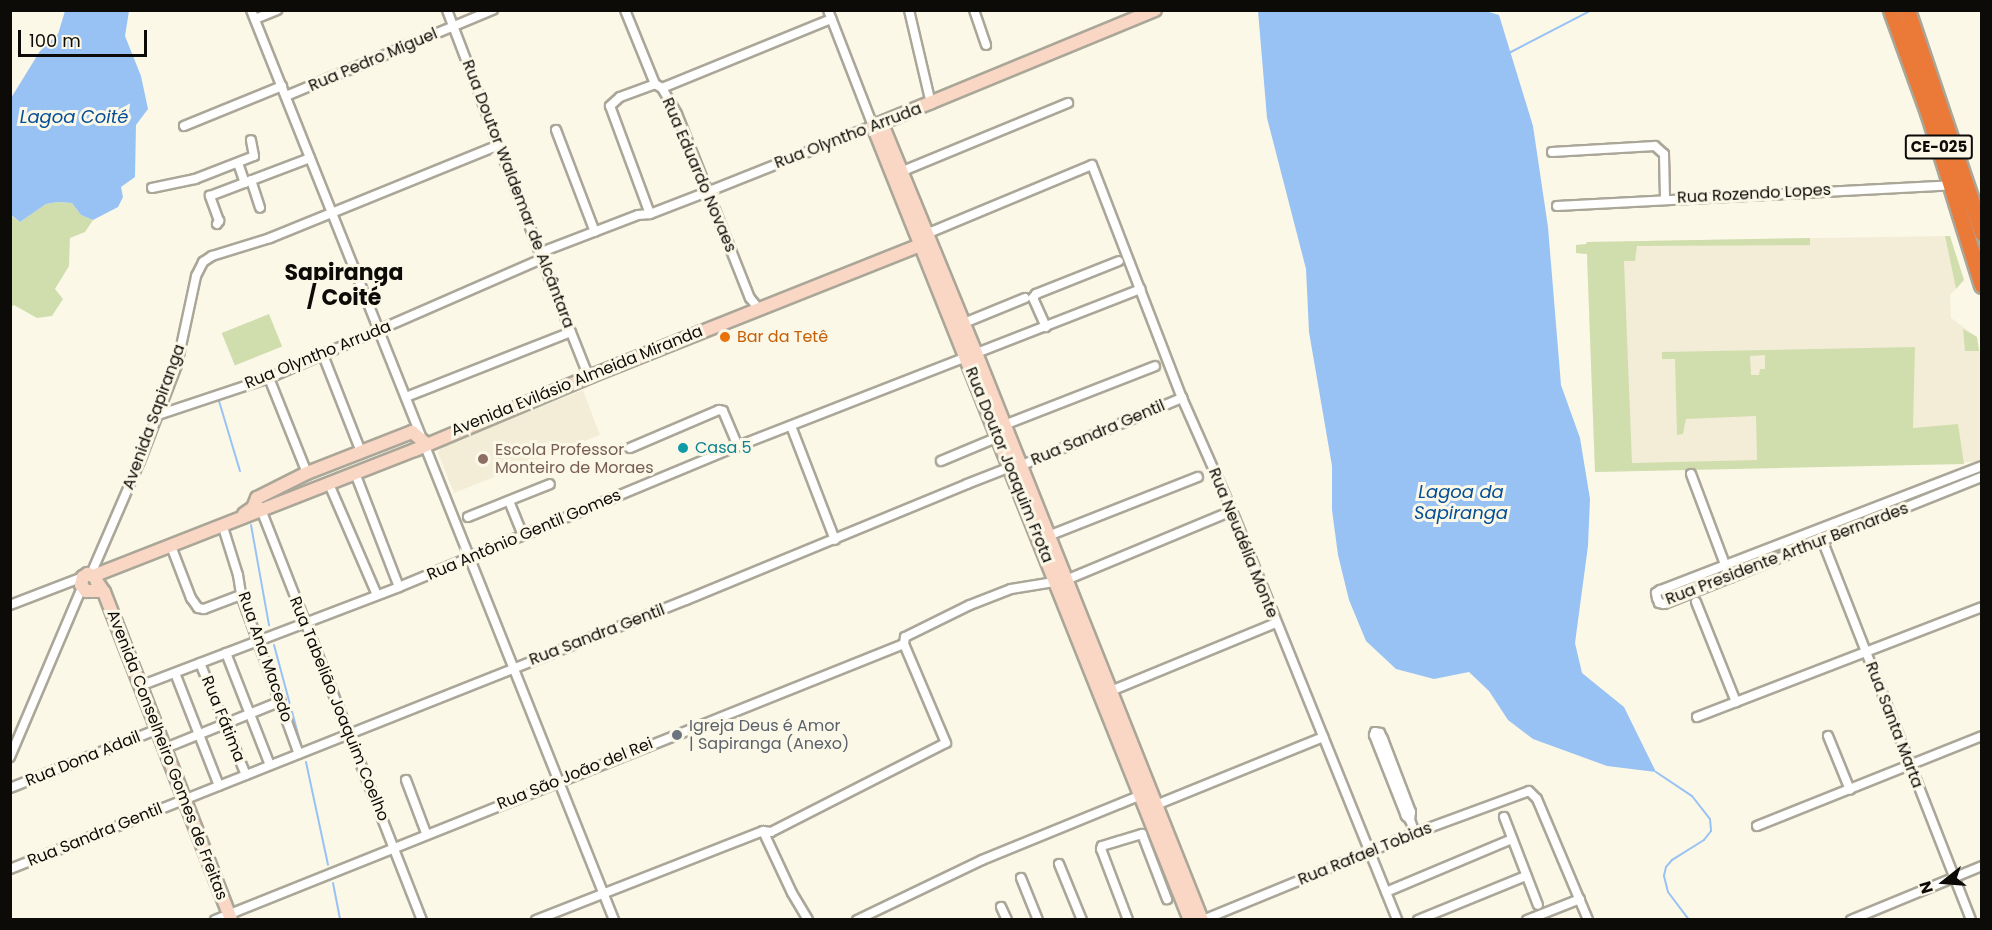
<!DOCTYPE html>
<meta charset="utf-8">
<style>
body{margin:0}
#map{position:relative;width:1992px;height:930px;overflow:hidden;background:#fbf8e8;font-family:Poppins,sans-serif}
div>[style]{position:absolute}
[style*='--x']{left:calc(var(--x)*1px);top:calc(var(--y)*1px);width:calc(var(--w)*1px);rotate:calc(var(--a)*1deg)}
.built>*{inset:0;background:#f3edd7}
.green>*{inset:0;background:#d0deae;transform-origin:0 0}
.water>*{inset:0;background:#99c2f4}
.stream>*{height:2px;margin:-1px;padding:0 1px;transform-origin:1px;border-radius:1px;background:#99c2f4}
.roads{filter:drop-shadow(2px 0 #aaa698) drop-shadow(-2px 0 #aaa698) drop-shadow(0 2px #aaa698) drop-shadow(0 -2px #aaa698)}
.street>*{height:8px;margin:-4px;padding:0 4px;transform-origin:4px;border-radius:4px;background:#fff}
.secondary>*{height:12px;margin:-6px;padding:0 6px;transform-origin:6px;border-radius:6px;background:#f9d7c4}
.highway>*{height:15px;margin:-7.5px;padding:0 7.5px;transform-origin:7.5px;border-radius:7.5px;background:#eb7a39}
.dots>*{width:16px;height:16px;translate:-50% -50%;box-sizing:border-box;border:3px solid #fbf8e8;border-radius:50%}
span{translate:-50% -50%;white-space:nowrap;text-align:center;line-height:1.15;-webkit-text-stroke:6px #fbf8e8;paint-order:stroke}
.shield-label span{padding:2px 4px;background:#fbf8e8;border:2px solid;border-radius:4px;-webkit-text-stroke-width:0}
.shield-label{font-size:15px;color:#0d0b07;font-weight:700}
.street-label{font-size:16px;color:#0d0b07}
.food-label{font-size:16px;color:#c56008}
.left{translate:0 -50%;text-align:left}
.culture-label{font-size:16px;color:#0d838f}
.education-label{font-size:16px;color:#785e54}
.worship-label{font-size:16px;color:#5b616d}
.water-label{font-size:18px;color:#044e96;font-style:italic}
.district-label{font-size:22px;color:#0d0b07;font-weight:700}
.frame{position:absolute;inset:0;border:12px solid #0d0b07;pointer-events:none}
.north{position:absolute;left:1914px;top:852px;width:60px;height:60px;-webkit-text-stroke:4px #fbf8e8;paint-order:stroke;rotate:253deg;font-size:16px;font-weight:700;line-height:24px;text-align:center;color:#0d0b07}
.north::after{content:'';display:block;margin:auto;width:21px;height:27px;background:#0d0b07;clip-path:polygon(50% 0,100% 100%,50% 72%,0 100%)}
.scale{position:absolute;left:18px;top:30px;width:129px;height:27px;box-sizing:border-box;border:3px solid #0d0b07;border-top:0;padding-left:8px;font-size:18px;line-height:21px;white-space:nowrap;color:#0d0b07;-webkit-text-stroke:4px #fbf8e8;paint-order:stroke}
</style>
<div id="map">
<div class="built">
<i style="clip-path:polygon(1945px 236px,1956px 289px,1950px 295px,1951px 318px,1977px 337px,1981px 360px,1981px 462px,1595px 472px,1587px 254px,1576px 253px,1576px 245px,1586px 244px,1587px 242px)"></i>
<i style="clip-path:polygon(583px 390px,600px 435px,454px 493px,438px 453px,441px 447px)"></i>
</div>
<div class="green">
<i style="clip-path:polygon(58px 202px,72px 203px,81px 215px,93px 220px,85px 232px,70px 238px,69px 266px,55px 289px,63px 299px,52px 316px,37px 318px,14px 305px,11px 307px,10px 215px,20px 222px,46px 204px)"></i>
<i style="clip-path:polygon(1945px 236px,1950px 236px,1964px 280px,1956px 289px)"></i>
<i style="clip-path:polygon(evenodd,1810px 238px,1810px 245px,1637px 246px,1635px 261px,1624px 261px,1632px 463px,1757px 460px,1756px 416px,1686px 419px,1683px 434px,1677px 435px,1675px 359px,1662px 359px,1662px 352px,1915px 347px,1913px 428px,1958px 424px,1964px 464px,1595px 472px,1587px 254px,1576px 253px,1576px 245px,1586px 244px,1587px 242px,1810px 238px,1765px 355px,1765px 369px,1760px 369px,1759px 375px,1751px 375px,1750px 356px,1765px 355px)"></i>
<i style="left:269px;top:314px;width:35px;height:51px;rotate:68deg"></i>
<i style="clip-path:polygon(1963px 329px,1977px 337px,1979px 351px,1965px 351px)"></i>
</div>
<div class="water">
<i style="clip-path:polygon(1482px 10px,1499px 15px,1533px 126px,1548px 227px,1561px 385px,1580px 438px,1590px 499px,1588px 546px,1575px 643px,1582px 673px,1624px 707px,1656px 772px,1607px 766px,1533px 739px,1508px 720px,1489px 691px,1469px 672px,1434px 679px,1396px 669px,1366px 641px,1349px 600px,1338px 555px,1332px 510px,1332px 466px,1309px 332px,1306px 269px,1267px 118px,1258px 11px)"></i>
<i style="clip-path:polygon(65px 11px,129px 11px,125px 36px,141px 76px,148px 109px,136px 125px,135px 177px,121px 187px,123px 197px,118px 207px,93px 220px,81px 215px,72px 203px,58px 202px,46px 204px,20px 222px,11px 215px,11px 98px,40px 51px,58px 34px)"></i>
</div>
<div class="stream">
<i style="--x:1509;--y:53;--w:93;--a:-27.4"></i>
<i style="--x:219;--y:401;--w:73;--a:73.3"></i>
<i style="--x:251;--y:525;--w:102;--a:79.8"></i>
<i style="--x:274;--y:645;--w:104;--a:74.9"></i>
<i style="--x:306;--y:762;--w:105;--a:77.9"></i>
<i style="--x:1656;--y:772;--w:43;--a:33.7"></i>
<i style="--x:1692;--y:796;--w:29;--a:52"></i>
<i style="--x:1710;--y:819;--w:12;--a:85"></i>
<i style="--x:1711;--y:831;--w:11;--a:128"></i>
<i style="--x:1704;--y:840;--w:38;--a:148"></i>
<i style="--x:1672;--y:860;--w:9;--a:131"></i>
<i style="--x:1666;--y:867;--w:9;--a:103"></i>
<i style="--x:1664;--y:876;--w:16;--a:76"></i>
<i style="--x:1668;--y:892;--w:35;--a:53"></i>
<i style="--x:333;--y:883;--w:38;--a:79"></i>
</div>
<div class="roads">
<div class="street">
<i style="--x:251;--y:10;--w:980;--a:68.25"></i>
<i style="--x:447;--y:10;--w:267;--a:69.1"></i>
<i style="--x:542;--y:259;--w:119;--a:68.4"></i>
<i style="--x:586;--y:370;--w:8;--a:50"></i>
<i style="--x:625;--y:10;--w:80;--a:67.9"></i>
<i style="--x:655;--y:84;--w:8;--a:30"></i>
<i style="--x:662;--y:88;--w:30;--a:60"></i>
<i style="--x:677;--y:114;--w:198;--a:68.4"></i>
<i style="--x:750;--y:298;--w:13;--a:51"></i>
<i style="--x:909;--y:10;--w:97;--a:76.8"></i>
<i style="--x:974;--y:10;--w:37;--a:71"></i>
<i style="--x:255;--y:19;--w:24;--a:-22"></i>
<i style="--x:662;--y:88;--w:183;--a:-22.2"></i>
<i style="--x:286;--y:96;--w:224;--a:-22.6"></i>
<i style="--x:184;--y:126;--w:106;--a:-22.2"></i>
<i style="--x:556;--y:130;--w:109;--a:69.1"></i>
<i style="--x:1552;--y:152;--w:103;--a:-3.3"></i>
<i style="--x:1655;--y:146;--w:12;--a:42"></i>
<i style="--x:1664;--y:154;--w:45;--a:88.7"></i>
<i style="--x:238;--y:163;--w:21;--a:71"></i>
<i style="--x:898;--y:173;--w:184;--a:-22.4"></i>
<i style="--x:251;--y:180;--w:29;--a:72"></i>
<i style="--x:152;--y:188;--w:44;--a:-11.8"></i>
<i style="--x:195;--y:179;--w:63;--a:-21.3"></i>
<i style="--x:254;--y:156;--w:16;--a:-101"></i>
<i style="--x:1557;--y:206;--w:396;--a:-3"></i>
<i style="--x:650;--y:214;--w:115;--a:-110.3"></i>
<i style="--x:610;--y:106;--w:13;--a:-42"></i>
<i style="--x:620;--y:97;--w:37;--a:-20"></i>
<i style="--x:217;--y:224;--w:4;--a:-56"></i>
<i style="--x:219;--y:221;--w:27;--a:-110"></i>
<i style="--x:210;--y:196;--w:107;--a:-20.8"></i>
<i style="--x:928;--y:238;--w:7;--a:-63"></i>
<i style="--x:931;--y:232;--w:174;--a:-22.6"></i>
<i style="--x:1092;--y:165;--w:250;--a:68.9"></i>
<i style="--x:1182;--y:398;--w:124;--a:66.1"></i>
<i style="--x:1232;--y:511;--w:441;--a:68"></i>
<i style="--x:539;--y:253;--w:106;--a:-21"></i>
<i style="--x:638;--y:215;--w:12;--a:-5"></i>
<i style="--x:650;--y:214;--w:61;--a:-21.1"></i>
<i style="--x:707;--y:192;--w:179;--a:-21.7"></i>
<i style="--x:873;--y:126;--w:124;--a:-111.2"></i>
<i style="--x:964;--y:323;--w:66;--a:-22.3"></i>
<i style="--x:1046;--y:327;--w:32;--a:-114"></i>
<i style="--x:1033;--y:298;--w:5;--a:-53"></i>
<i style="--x:1036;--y:294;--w:89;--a:-21.7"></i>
<i style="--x:323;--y:355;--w:104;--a:68.6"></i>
<i style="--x:269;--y:378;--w:102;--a:68.2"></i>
<i style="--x:406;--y:397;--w:177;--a:-21.5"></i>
<i style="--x:158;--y:415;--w:117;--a:-18.4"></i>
<i style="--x:269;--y:378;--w:298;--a:-23.6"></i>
<i style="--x:1004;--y:425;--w:162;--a:-21.3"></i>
<i style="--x:791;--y:426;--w:122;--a:68.9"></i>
<i style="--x:630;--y:448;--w:97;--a:-23.1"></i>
<i style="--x:719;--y:410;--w:4;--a:14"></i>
<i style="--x:723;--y:411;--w:38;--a:67"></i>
<i style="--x:941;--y:461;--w:60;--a:-22.7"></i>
<i style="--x:1982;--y:466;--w:345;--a:158.9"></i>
<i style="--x:1660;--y:590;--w:5;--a:143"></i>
<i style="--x:1656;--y:593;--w:5;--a:79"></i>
<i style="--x:1657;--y:598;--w:5;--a:68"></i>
<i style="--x:1659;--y:603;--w:5;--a:11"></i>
<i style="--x:1664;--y:604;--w:342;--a:-21.8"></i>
<i style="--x:355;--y:473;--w:122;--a:68.9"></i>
<i style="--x:1691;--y:474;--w:111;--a:69.4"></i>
<i style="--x:329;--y:484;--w:121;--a:66.6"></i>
<i style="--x:509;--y:501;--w:37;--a:68"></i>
<i style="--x:260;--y:507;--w:444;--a:68.6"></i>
<i style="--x:468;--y:517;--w:88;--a:-21.9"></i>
<i style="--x:222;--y:524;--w:53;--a:72.6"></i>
<i style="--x:238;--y:575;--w:20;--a:81"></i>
<i style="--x:241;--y:595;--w:169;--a:70"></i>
<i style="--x:1048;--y:536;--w:161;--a:-21.5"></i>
<i style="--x:1821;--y:537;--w:411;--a:68.6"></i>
<i style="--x:171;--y:546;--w:56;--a:69"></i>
<i style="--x:191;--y:598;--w:12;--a:55"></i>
<i style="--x:198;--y:608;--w:6;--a:9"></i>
<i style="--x:204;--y:609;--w:40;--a:-21"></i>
<i style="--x:91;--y:574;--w:123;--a:-66.6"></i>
<i style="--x:140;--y:461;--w:103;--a:-68.9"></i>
<i style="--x:177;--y:365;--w:91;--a:-77.9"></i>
<i style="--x:196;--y:276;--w:16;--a:-63"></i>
<i style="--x:203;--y:262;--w:11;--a:-34"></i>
<i style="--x:212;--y:256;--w:61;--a:-17.2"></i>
<i style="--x:270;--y:238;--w:247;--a:-22.1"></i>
<i style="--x:1696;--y:602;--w:108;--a:68.2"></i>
<i style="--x:10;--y:605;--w:78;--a:-21"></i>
<i style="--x:226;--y:653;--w:120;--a:68.6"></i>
<i style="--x:200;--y:663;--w:121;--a:67.7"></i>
<i style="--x:175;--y:673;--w:121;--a:68.7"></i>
<i style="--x:140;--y:686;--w:277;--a:-20.9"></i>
<i style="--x:399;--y:587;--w:367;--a:-22.6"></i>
<i style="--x:738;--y:446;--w:432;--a:-21.3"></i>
<i style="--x:1106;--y:693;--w:184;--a:-22.4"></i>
<i style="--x:1697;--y:717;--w:305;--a:-21.1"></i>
<i style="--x:1828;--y:736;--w:58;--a:67.8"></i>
<i style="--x:163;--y:749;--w:127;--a:-22.1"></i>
<i style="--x:10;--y:757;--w:185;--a:-67"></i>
<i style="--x:406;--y:780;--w:57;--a:69.3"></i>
<i style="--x:10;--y:788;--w:157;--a:-21.7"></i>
<i style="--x:1151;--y:807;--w:186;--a:-22.1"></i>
<i style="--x:1504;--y:817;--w:94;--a:68.9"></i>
<i style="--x:1410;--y:820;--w:6;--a:-135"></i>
<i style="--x:1406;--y:816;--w:87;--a:-111.6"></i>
<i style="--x:1374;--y:735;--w:3;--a:-72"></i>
<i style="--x:1375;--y:732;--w:5;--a:11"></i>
<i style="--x:1380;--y:733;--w:7;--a:63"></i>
<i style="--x:1383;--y:739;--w:78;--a:69"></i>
<i style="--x:1411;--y:812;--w:8;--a:97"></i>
<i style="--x:1410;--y:820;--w:14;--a:69"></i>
<i style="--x:1757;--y:826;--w:242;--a:-21.8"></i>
<i style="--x:763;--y:831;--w:68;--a:64.9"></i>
<i style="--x:792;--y:893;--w:31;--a:59"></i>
<i style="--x:1059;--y:864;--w:61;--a:67.7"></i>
<i style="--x:10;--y:869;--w:728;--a:-21.7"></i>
<i style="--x:686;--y:600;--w:304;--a:-22.4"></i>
<i style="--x:967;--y:484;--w:44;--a:-21.3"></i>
<i style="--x:1008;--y:468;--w:12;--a:-9"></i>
<i style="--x:1020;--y:466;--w:176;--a:-22.8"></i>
<i style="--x:1021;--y:878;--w:45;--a:68"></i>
<i style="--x:1386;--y:892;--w:137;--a:-22.8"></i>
<i style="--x:1001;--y:907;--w:14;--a:65"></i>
<i style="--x:215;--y:920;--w:742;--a:-21.83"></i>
<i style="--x:904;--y:644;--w:7;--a:-82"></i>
<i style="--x:905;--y:637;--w:72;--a:-26.2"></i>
<i style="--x:970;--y:605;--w:44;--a:-21.3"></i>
<i style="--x:1011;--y:589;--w:56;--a:-9.3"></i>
<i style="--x:1066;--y:580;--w:180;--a:-22.6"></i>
<i style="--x:536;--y:920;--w:244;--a:-21.4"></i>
<i style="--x:763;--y:831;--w:8;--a:7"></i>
<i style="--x:771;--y:832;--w:196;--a:-27"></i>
<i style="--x:946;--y:743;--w:108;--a:-113"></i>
<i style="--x:857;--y:920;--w:139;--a:-25.6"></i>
<i style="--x:982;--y:860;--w:175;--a:-22.2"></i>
<i style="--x:1128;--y:920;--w:76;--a:-110.8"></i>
<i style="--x:1101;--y:849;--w:3;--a:-72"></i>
<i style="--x:1102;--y:846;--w:42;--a:-16.7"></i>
<i style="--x:1142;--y:834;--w:70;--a:69"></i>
<i style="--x:1203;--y:920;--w:229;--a:-22.3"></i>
<i style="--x:1415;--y:833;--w:121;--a:-20.2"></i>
<i style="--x:1529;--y:791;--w:11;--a:45"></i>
<i style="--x:1537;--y:799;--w:131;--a:67.1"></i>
<i style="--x:1418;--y:920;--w:117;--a:-22.2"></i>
<i style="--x:1527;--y:920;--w:57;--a:-21.6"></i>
<i style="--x:1851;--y:920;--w:142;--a:-22.4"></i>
</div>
<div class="secondary">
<i style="--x:1155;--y:10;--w:305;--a:157.6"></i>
<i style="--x:873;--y:126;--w:855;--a:68.24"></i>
<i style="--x:882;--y:124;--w:248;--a:67.7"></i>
<i style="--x:976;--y:353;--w:610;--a:68.27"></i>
<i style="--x:244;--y:514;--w:11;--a:-34"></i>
<i style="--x:253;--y:508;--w:11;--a:-68"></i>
<i style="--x:257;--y:498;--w:56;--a:-26.6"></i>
<i style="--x:307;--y:473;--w:113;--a:-21.3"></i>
<i style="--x:412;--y:432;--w:17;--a:40"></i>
<i style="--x:93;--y:576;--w:346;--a:-21.4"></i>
<i style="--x:415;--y:450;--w:191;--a:-22.8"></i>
<i style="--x:591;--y:376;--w:354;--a:-21.7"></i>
<i style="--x:920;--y:245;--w:11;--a:-41"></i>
<i style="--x:97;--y:582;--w:12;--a:55"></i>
<i style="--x:104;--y:592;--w:352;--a:68.8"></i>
<i style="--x:97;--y:582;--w:5;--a:-112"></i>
<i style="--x:95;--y:577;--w:8;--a:-157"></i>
<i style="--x:88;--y:574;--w:6;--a:149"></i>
<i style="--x:83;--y:577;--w:8;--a:104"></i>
<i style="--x:81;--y:585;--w:8;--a:50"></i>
<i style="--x:86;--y:591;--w:17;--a:0"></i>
</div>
<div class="highway">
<i style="--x:1891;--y:10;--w:109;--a:70.1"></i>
<i style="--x:1928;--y:112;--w:181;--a:72.7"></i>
<i style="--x:1907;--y:10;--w:235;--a:71.4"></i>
</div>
</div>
<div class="dots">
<i style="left:725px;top:337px;background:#e8710a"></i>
<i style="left:683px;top:448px;background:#0f9aa8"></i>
<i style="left:483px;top:459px;background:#8d6e63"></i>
<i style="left:677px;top:735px;background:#6b7280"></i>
</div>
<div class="shield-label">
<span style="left:1939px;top:147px">CE-025</span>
</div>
<div class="street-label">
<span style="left:373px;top:60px;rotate:-23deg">Rua Pedro Miguel</span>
<span style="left:848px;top:136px;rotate:-21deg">Rua Olyntho Arruda</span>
<span style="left:699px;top:175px;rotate:67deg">Rua Eduardo Novaes</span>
<span style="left:518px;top:194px;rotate:69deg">Rua Doutor Waldemar de Alcântara</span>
<span style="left:1754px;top:194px;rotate:-3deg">Rua Rozendo Lopes</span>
<span style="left:318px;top:355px;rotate:-22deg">Rua Olyntho Arruda</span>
<span style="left:577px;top:381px;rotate:-22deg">Avenida Evilásio Almeida Miranda</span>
<span style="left:154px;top:417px;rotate:-70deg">Avenida Sapiranga</span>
<span style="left:1098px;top:433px;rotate:-23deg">Rua Sandra Gentil</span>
<span style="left:1009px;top:465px;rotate:68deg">Rua Doutor Joaquim Frota</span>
<span style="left:524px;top:535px;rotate:-23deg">Rua Antônio Gentil Gomes</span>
<span style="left:1243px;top:543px;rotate:68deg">Rua Neudélia Monte</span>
<span style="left:1787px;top:554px;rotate:-21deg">Rua Presidente Arthur Bernardes</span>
<span style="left:597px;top:635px;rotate:-21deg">Rua Sandra Gentil</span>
<span style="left:265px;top:657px;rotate:71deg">Rua Ana Macedo</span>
<span style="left:339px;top:709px;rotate:68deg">Rua Tabelião Joaquim Coelho</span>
<span style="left:223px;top:719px;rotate:68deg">Rua Fátima</span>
<span style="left:1894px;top:725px;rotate:69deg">Rua Santa Marta</span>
<span style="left:167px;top:755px;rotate:69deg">Avenida Conselheiro Gomes de Freitas</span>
<span style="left:83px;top:759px;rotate:-22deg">Rua Dona Adail</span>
<span style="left:575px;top:774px;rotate:-22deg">Rua São João del Rei</span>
<span style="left:95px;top:835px;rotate:-22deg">Rua Sandra Gentil</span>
<span style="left:1365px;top:854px;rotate:-22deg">Rua Rafael Tobias</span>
</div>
<div class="food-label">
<span class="left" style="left:737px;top:337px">Bar da Tetê</span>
</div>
<div class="culture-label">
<span class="left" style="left:695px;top:448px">Casa 5</span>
</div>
<div class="education-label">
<span class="left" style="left:495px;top:459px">Escola Professor<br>Monteiro de Moraes</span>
</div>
<div class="worship-label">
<span class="left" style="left:689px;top:735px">Igreja Deus é Amor<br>| Sapiranga (Anexo)</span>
</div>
<div class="water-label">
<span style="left:74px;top:117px">Lagoa Coité</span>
<span style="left:1461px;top:503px">Lagoa da<br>Sapiranga</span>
</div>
<div class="district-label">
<span style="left:344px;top:285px">Sapiranga<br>/ Coité</span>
</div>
<div class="frame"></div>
<div class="north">N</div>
<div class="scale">100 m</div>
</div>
